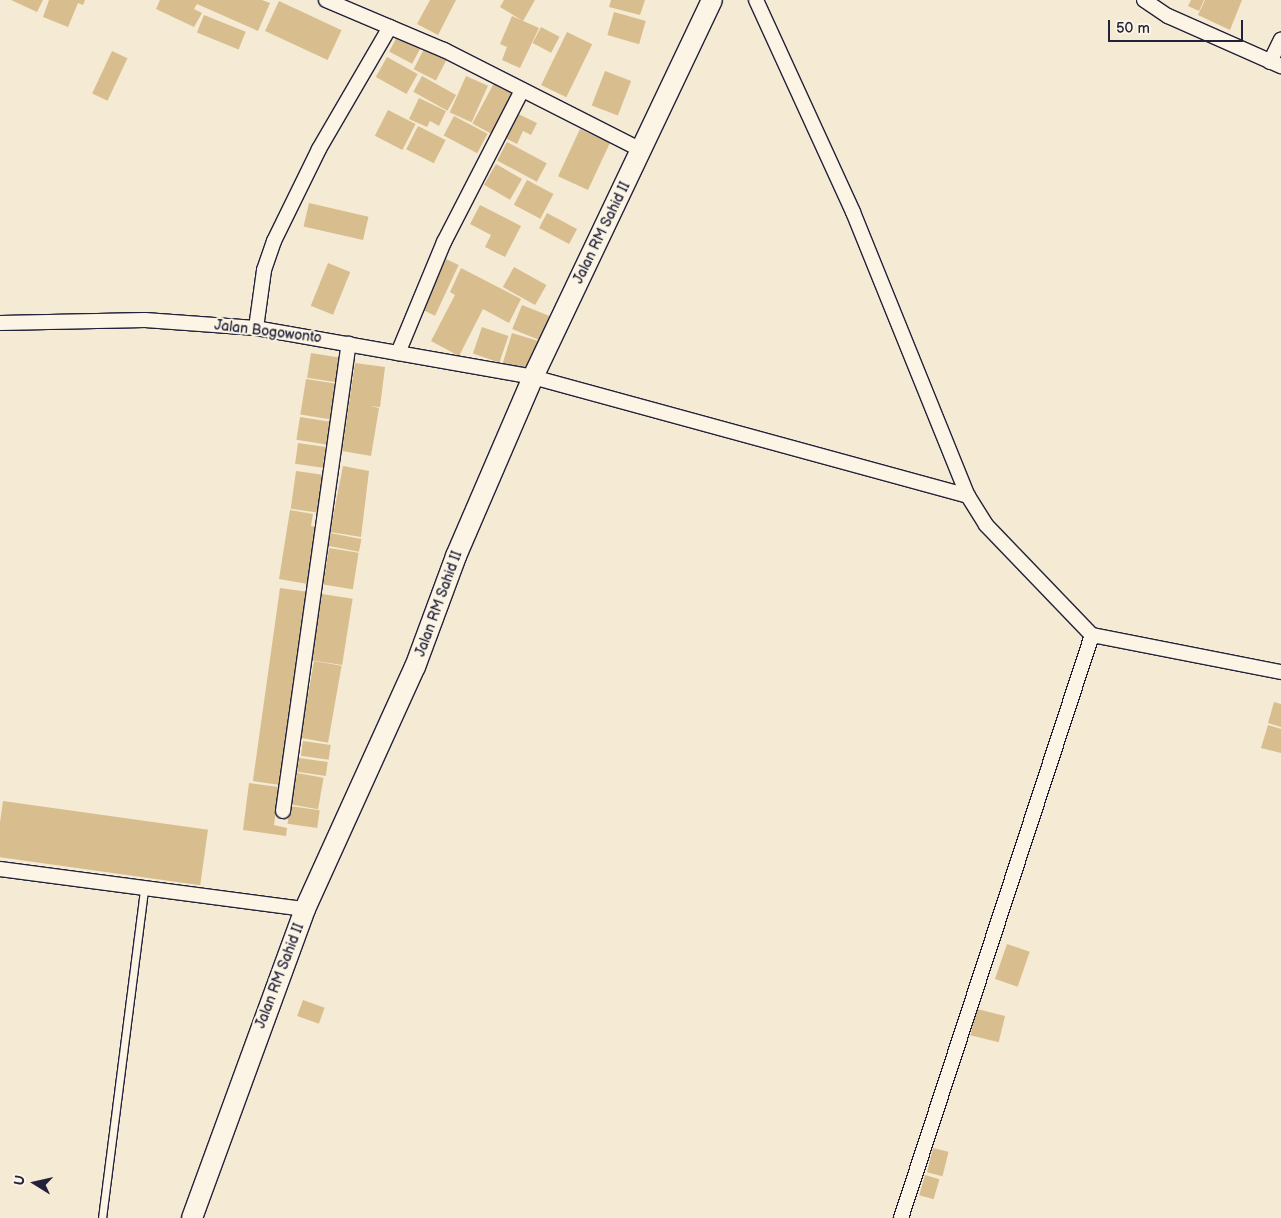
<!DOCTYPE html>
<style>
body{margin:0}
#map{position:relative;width:1281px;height:1218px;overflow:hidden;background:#f5ead4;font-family:"Balsamiq Sans",sans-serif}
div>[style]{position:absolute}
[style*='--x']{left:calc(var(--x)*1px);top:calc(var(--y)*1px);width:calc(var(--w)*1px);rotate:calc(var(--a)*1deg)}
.building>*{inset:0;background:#d8be8e;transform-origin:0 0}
.roads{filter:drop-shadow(1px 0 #22223b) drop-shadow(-1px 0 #22223b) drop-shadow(0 1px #22223b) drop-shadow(0 -1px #22223b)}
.lane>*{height:7px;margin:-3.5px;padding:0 3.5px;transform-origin:3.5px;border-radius:3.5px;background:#fcf5e5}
.street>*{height:14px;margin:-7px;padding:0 7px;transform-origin:7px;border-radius:7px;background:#fcf5e5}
.secondary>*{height:20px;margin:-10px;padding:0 10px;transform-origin:10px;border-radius:10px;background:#fcf5e5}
span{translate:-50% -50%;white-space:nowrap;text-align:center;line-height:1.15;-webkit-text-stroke:4px #fcf5e5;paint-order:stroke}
.street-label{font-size:14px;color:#22223b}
.north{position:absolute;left:10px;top:1158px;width:50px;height:50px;-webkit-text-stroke:4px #fcf5e5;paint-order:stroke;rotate:280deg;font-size:14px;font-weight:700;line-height:20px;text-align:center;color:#22223b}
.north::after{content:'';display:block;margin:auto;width:18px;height:22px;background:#22223b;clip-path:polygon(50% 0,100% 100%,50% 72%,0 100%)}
.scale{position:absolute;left:1108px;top:20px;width:135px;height:22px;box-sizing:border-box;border:2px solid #22223b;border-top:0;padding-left:6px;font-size:15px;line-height:18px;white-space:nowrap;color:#22223b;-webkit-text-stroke:4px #fcf5e5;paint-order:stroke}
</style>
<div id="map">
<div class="building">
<i style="clip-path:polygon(11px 0,43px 0,37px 12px)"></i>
<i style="clip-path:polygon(49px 0,85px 0,83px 5px,78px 3px,68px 27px,43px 17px)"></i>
<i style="clip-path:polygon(160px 0,262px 0,270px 3px,258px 31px,197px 4px,194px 9px,202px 13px,194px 27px,156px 9px)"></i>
<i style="clip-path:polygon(430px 0,456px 0,438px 35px,417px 24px)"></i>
<i style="clip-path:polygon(504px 0,535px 0,523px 21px,500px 7px)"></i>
<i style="clip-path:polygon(611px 0,645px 0,640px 15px,609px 7px)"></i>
<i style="clip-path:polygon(1191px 0,1204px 0,1199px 11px,1188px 6px)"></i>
<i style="clip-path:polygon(1242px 0,1230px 30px,1198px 15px,1205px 0)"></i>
<i style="left:279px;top:1px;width:69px;height:33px;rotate:25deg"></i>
<i style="left:614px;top:12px;width:33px;height:24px;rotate:16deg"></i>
<i style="left:204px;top:15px;width:45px;height:19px;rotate:22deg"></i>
<i style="clip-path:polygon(512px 16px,539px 28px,520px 68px,502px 60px,507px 47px,500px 44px)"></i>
<i style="left:541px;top:27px;width:21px;height:18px;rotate:28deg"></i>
<i style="left:567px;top:32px;width:28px;height:59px;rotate:26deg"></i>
<i style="left:399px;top:33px;width:26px;height:21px;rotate:28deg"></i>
<i style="left:425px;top:47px;width:25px;height:25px;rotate:27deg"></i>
<i style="left:112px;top:51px;width:17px;height:47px;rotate:25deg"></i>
<i style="left:387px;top:57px;width:35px;height:23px;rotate:29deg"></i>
<i style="left:605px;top:71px;width:28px;height:37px;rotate:21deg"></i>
<i style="left:422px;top:76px;width:39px;height:18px;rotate:29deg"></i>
<i style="left:466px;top:76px;width:24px;height:40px;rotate:24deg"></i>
<i style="left:494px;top:83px;width:24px;height:46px;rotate:28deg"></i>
<i style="clip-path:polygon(419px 98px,446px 111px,439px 126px,430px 121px,427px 127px,409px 119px)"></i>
<i style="left:388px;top:110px;width:31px;height:29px;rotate:27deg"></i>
<i style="clip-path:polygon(514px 112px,537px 123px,531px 135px,523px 131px,517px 144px,501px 136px)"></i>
<i style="left:454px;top:116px;width:38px;height:22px;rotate:28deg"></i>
<i style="left:418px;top:126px;width:31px;height:26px;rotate:27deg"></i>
<i style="left:580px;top:129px;width:33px;height:52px;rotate:25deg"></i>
<i style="left:507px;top:142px;width:45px;height:21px;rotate:28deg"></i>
<i style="left:496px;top:164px;width:30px;height:24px;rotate:30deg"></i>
<i style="left:527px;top:180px;width:30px;height:28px;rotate:28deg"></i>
<i style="left:309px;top:203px;width:61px;height:24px;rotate:13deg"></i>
<i style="clip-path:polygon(480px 205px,521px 226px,505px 257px,485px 247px,491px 235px,470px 224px)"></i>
<i style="left:547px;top:213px;width:34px;height:17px;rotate:28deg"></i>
<i style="left:446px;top:259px;width:14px;height:56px;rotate:25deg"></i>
<i style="left:328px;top:263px;width:24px;height:46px;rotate:22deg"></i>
<i style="left:514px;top:267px;width:37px;height:23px;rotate:29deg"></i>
<i style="clip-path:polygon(461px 268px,521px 299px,509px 323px,483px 309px,459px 356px,431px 341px,455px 295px,450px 292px)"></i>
<i style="left:522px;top:305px;width:31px;height:26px;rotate:22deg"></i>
<i style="left:482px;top:327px;width:28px;height:28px;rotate:19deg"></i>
<i style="left:512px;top:333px;width:30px;height:33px;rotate:17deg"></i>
<i style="left:311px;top:353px;width:33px;height:25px;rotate:9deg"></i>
<i style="clip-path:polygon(355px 363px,385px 367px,380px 407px,370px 406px,379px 408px,371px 456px,342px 451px)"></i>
<i style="left:306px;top:379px;width:31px;height:36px;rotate:9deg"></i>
<i style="left:300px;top:417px;width:32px;height:23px;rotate:9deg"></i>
<i style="left:298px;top:443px;width:28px;height:21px;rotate:8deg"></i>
<i style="clip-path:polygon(343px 466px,369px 471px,361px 537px,330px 532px)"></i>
<i style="left:296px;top:471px;width:27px;height:38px;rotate:8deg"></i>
<i style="clip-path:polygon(290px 510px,313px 514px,311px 526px,317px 527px,308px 584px,279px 579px)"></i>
<i style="left:330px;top:533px;width:32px;height:13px;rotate:11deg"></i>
<i style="left:329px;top:548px;width:30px;height:37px;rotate:9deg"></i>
<i style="left:280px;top:588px;width:29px;height:195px;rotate:8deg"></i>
<i style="left:322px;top:594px;width:31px;height:67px;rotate:9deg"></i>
<i style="left:314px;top:661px;width:28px;height:78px;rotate:10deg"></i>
<i style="clip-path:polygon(1274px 702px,1281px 704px,1281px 727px,1268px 723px)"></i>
<i style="clip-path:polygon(1268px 725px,1281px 729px,1281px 753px,1261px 748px)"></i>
<i style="left:303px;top:741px;width:28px;height:15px;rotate:8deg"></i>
<i style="left:299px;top:758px;width:29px;height:14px;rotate:8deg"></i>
<i style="left:297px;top:773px;width:27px;height:32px;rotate:10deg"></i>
<i style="clip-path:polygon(249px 783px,279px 787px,274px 825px,287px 828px,286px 836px,243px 830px)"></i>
<i style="left:3px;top:801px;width:207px;height:56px;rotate:8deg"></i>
<i style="left:290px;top:806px;width:30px;height:18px;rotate:8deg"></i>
<i style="left:1007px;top:944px;width:24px;height:37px;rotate:19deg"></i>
<i style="left:303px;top:1000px;width:23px;height:17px;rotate:20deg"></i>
<i style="left:977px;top:1009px;width:29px;height:27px;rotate:14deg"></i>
<i style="left:933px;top:1148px;width:16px;height:25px;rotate:14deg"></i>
<i style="left:925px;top:1175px;width:15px;height:21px;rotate:16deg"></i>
</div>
<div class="roads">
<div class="lane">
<i style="--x:102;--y:1218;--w:333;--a:-82.7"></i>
</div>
<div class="street">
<i style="--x:326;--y:0;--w:128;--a:23"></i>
<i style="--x:444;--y:50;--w:223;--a:26.9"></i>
<i style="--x:756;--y:0;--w:233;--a:65.4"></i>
<i style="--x:853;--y:212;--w:306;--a:68"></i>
<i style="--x:968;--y:496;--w:34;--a:58"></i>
<i style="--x:986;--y:525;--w:153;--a:46.1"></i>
<i style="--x:1092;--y:635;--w:193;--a:11.1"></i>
<i style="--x:1144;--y:0;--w:29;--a:34"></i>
<i style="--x:1168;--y:16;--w:124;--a:23.9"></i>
<i style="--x:1270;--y:62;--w:25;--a:-64"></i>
<i style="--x:0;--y:323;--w:145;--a:-1.2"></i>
<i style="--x:145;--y:320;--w:111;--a:4.1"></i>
<i style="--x:256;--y:328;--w:281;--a:10"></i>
<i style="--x:533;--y:377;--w:451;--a:15.3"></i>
<i style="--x:256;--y:328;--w:59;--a:-82.1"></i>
<i style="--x:264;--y:270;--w:31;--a:-71"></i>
<i style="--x:274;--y:241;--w:102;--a:-63.9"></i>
<i style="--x:319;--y:149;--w:141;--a:-59.8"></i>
<i style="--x:398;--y:353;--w:120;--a:-67.5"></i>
<i style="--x:444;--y:242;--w:171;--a:-62.8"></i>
<i style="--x:283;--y:811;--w:472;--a:-82"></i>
<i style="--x:0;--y:869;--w:308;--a:7.5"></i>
<i style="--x:901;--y:1218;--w:613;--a:-71.86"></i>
</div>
<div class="secondary">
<i style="--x:192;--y:1218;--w:329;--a:-69.9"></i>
<i style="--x:305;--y:909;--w:266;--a:-65.6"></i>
<i style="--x:415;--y:667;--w:118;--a:-69.7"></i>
<i style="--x:456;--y:556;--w:195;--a:-66.7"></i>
<i style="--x:533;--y:377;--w:417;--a:-64.6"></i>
</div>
</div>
<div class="street-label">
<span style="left:602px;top:233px;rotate:-64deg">Jalan RM Sahid II</span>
<span style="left:268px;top:332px;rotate:7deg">Jalan Bogowonto</span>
<span style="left:439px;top:604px;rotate:-70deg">Jalan RM Sahid II</span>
<span style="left:280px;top:976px;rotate:-69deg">Jalan RM Sahid II</span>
</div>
<div class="north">U</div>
<div class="scale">50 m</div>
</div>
